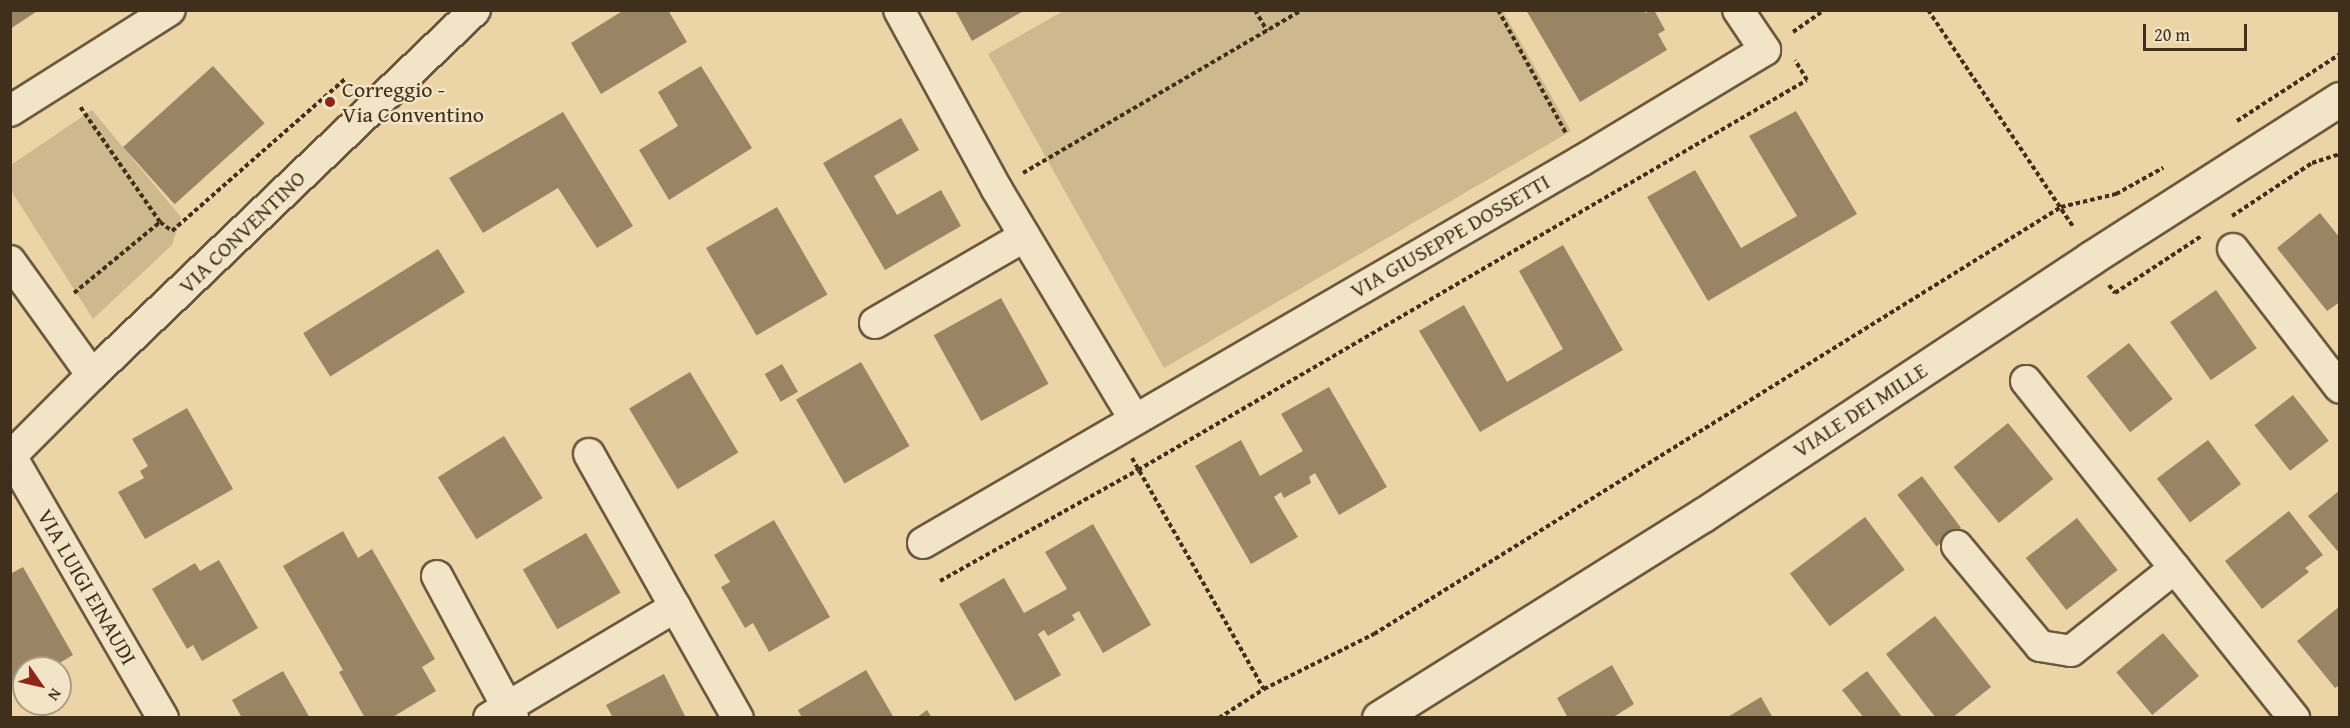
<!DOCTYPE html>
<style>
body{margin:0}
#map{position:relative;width:2350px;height:728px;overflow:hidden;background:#ebd5a7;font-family:"Gentium Book Plus",serif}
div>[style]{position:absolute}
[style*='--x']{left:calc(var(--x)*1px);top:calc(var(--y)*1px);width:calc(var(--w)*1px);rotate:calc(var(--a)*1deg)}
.green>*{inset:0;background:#ceb98f}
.building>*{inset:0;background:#998563;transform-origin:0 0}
.path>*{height:4px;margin-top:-2px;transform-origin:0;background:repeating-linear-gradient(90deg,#402f1a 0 4.5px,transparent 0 7.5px)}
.roads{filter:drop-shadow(2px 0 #6b583d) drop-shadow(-2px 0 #6b583d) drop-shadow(0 2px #6b583d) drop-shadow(0 -2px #6b583d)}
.street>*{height:30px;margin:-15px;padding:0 15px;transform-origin:15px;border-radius:15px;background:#f2e4c6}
.secondary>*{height:33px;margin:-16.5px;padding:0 16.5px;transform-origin:16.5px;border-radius:16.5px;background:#f2e4c6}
.dots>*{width:16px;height:16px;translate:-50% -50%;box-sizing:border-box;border:3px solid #f2e4c6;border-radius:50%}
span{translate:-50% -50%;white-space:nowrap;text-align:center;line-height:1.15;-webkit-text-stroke:5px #f2e4c6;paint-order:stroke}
.poi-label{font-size:22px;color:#402f1a}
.left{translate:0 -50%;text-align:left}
.street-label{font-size:22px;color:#402f1a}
.frame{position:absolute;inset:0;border:12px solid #402f1a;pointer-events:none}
.north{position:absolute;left:12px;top:656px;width:60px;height:60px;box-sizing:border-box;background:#f2e4c6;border:2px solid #ab9c81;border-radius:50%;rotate:124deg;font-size:16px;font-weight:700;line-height:24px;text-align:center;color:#402f1a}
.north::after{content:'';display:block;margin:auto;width:21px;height:27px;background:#8f2418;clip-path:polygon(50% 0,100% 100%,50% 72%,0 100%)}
.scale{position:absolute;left:2143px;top:24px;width:104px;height:27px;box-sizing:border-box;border:3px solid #402f1a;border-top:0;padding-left:8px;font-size:18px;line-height:21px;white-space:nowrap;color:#402f1a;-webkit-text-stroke:4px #f2e4c6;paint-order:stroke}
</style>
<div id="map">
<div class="green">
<i style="clip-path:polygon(1065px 10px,1503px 11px,1571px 131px,1164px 368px,988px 54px)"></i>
<i style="clip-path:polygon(92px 110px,181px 217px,172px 245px,93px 319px,10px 189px,11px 165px)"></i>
</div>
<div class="building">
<i style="clip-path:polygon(10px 10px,39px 10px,10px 29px)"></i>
<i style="clip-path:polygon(624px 10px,668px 10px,687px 42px,601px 94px,571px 43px)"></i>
<i style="clip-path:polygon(955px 10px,1025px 10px,972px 41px)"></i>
<i style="clip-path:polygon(1526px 10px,1644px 10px,1645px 13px,1654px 10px,1665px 30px,1658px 34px,1667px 50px,1580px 102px)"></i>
<i style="left:213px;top:66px;width:77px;height:121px;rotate:48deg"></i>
<i style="clip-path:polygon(701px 66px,752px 148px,669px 200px,639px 150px,678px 126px,658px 92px)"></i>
<i style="clip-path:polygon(1796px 111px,1857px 214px,1708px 301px,1647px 197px,1695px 170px,1741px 248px,1797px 216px,1749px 136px)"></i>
<i style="clip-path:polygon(563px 112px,633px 226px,597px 248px,558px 188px,483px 233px,449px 178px)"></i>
<i style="clip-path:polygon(901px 118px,919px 150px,874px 176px,897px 215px,941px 190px,961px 226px,885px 270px,823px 163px)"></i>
<i style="left:777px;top:207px;width:101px;height:82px;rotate:60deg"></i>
<i style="clip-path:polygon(2320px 213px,2340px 238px,2340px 302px,2327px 311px,2277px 248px)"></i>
<i style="clip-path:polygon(1563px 245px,1623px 350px,1480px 432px,1419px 331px,1464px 305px,1507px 382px,1563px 349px,1519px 271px)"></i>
<i style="left:438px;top:249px;width:51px;height:159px;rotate:58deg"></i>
<i style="left:2216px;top:290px;width:71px;height:56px;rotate:55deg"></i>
<i style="left:1001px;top:298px;width:98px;height:77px;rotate:61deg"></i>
<i style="left:2129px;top:343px;width:71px;height:54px;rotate:52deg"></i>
<i style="left:861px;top:362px;width:97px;height:75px;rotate:60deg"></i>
<i style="left:782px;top:364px;width:32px;height:20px;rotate:60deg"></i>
<i style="left:690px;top:372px;width:94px;height:71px;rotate:59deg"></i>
<i style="clip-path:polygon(1329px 387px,1387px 487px,1339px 515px,1315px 473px,1309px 477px,1311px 483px,1284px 498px,1281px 492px,1274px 497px,1298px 537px,1251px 564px,1195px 466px,1241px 440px,1260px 476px,1303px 451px,1281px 414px)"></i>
<i style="left:2293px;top:395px;width:58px;height:49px;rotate:52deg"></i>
<i style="clip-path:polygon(187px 408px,233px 489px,145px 539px,118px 492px,144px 478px,140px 471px,148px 466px,132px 439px)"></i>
<i style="left:2008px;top:423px;width:72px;height:70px;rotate:51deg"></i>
<i style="left:504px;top:436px;width:73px;height:78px;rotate:58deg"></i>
<i style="left:2208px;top:440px;width:55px;height:64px;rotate:53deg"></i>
<i style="left:1922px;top:476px;width:65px;height:31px;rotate:53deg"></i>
<i style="clip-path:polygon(2340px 490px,2340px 554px,2308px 516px)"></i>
<i style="clip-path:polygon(2289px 511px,2323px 555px,2305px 568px,2309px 572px,2262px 609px,2225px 561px)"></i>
<i style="left:1865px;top:517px;width:66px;height:94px;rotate:53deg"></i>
<i style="left:2077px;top:518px;width:66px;height:65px;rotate:52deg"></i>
<i style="clip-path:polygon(774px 520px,830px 617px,769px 652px,753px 623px,745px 628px,721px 587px,730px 582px,714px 555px)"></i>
<i style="clip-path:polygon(1093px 524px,1151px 625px,1103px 653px,1079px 611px,1072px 615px,1075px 620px,1048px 636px,1044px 630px,1038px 634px,1061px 675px,1015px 701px,959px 604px,1004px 578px,1024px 613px,1067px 589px,1045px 552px)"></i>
<i style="clip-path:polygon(343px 531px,358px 558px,372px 549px,435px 659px,422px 667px,436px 691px,391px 718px,365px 718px,339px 672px,343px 670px,283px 566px)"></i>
<i style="left:586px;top:533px;width:69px;height:73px;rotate:60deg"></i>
<i style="clip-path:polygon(219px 560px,258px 628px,202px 661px,193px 645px,187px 649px,152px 589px,195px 563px,200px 571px)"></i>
<i style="clip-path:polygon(23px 567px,73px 655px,51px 668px,24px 668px,24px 683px,16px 688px,10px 678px,10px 574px)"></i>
<i style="clip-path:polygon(2340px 606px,2340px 685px,2335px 688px,2297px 641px)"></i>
<i style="clip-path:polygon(1935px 616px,1991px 687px,1952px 718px,1936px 718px,1886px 654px)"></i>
<i style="left:2163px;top:633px;width:56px;height:61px;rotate:50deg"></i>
<i style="clip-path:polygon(1612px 665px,1634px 704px,1612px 718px,1568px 718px,1557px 698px)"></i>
<i style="clip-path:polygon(866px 670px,894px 718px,802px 718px,798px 710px)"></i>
<i style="clip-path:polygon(283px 671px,310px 718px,242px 718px,232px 700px)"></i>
<i style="clip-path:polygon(1867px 671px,1903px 718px,1864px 718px,1842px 690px)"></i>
<i style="clip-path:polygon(664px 674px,686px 718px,613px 718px,606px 705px)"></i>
<i style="clip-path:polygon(1761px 697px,1773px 718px,1726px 718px)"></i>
<i style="clip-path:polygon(927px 710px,932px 718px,916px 718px)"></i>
</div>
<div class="path">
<i style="--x:1255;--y:10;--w:24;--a:60"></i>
<i style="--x:1498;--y:10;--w:141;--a:61.1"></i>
<i style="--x:1928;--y:10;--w:262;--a:56.2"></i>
<i style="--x:1793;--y:32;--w:39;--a:-35"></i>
<i style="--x:2237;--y:121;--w:123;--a:-33"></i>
<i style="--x:1023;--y:173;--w:323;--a:-30.3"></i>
<i style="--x:2232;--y:216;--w:96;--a:-33.5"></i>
<i style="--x:2312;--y:163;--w:29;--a:-18"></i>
<i style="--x:160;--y:222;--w:15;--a:37"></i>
<i style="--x:172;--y:231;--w:230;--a:-41.3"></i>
<i style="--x:2109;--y:285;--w:10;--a:53"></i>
<i style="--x:2115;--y:293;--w:105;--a:-33.4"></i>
<i style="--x:74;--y:293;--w:112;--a:-39.5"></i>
<i style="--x:160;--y:222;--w:142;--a:-124.7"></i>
<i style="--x:1132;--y:458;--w:266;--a:60.3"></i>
<i style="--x:940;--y:581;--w:227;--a:-29.3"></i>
<i style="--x:1138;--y:470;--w:774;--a:-30.24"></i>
<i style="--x:1807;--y:80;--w:23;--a:-121"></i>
<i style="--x:1219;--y:718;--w:54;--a:-32.8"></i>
<i style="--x:1264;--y:689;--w:123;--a:-26.6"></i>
<i style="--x:1374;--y:634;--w:809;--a:-31.86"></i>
<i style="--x:2061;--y:207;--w:57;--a:-13.3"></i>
<i style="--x:2116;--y:194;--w:54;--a:-29"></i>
</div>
<div class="roads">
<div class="street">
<i style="--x:899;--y:10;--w:203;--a:61.4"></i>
<i style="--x:996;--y:188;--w:269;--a:59.1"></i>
<i style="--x:10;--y:111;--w:189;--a:-32.3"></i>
<i style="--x:2233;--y:249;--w:175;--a:52.4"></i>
<i style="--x:10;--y:261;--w:140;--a:54.3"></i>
<i style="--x:875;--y:323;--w:173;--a:-30.1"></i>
<i style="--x:2026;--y:381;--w:431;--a:51.5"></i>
<i style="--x:589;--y:454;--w:303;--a:60.6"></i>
<i style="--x:11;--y:456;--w:303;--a:59.9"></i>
<i style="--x:10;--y:457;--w:116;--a:-45"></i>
<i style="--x:92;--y:375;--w:529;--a:-43.62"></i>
<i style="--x:923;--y:543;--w:761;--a:-30.14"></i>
<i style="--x:1581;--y:161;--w:215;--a:-31.1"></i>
<i style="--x:1765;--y:50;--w:48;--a:-124"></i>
<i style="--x:1957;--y:546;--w:130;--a:50.3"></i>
<i style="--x:2040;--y:646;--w:31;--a:9"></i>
<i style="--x:2071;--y:651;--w:133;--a:-38.6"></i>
<i style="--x:437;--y:576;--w:161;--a:61.8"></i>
<i style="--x:489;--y:718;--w:217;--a:-30.8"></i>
</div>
<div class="secondary">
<i style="--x:1379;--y:718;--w:382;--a:-32.1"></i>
<i style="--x:1703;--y:515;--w:465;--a:-33.5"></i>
<i style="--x:2091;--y:258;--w:295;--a:-32.6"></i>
</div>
</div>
<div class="dots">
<i style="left:330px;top:102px;background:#8f2418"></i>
</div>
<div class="poi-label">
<span class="left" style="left:342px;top:102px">Correggio -<br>Via Conventino</span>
</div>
<div class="street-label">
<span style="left:242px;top:232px;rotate:-44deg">VIA CONVENTINO</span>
<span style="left:1450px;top:236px;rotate:-30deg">VIA GIUSEPPE DOSSETTI</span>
<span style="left:1860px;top:410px;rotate:-33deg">VIALE DEI MILLE</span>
<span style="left:87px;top:587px;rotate:60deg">VIA LUIGI EINAUDI</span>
</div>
<div class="frame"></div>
<div class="north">N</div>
<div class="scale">20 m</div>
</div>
